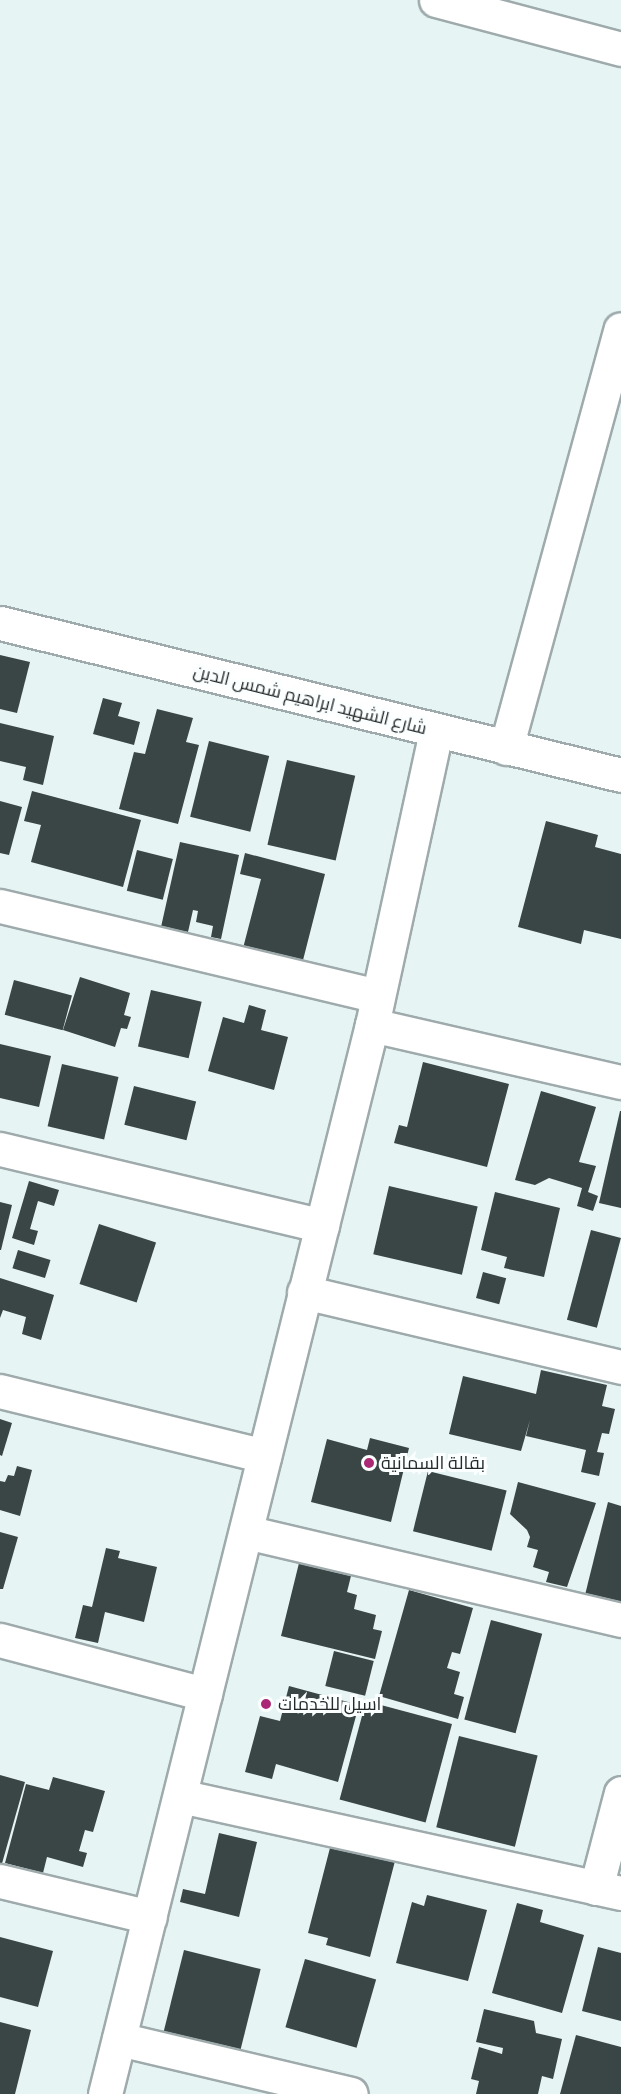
<!DOCTYPE html>
<meta charset="utf-8">
<style>
body{margin:0}
#map{position:relative;width:621px;height:2094px;overflow:hidden;background:#e7f4f4;font-family:"PT Sans Narrow",Cairo,sans-serif}
div>[style]{position:absolute}
[style*='--x']{left:calc(var(--x)*1px);top:calc(var(--y)*1px);width:calc(var(--w)*1px);rotate:calc(var(--a)*1deg)}
.building>*{inset:0;background:#3a4545;transform-origin:0 0}
.roads{filter:drop-shadow(2px 0 #9eaaab) drop-shadow(-2px 0 #9eaaab) drop-shadow(0 2px #9eaaab) drop-shadow(0 -2px #9eaaab)}
.minor>*{height:33px;margin:-16.5px;padding:0 16.5px;transform-origin:16.5px;border-radius:16.5px;background:#fff}
.dots>*{width:16px;height:16px;translate:-50% -50%;box-sizing:border-box;border:3px solid #fcffff;border-radius:50%}
span{translate:-50% -50%;white-space:nowrap;text-align:center;line-height:1.15;-webkit-text-stroke:6px #fcffff;paint-order:stroke}
.street-label{font-size:18px;color:#242929}
.poi-label{font-size:18px;color:#242929}
.left{translate:0 -50%;text-align:left}
</style>
<div id="map">
<div class="building">
<i style="clip-path:polygon(0 655px,30px 662px,17px 713px,0 709px)"></i>
<i style="clip-path:polygon(103px 698px,122px 703px,118px 716px,140px 722px,134px 745px,93px 734px)"></i>
<i style="clip-path:polygon(157px 709px,193px 718px,186px 742px,199px 745px,178px 824px,119px 809px,134px 752px,145px 754px)"></i>
<i style="clip-path:polygon(0 723px,54px 736px,43px 785px,23px 780px,26px 767px,0 761px)"></i>
<i style="left:209px;top:741px;width:62px;height:78px;rotate:14deg"></i>
<i style="left:287px;top:760px;width:70px;height:87px;rotate:13deg"></i>
<i style="clip-path:polygon(32px 791px,141px 820px,123px 887px,31px 862px,41px 825px,24px 821px)"></i>
<i style="clip-path:polygon(0 801px,22px 807px,9px 855px,0 853px)"></i>
<i style="clip-path:polygon(546px 821px,598px 835px,595px 847px,621px 854px,621px 939px,584px 930px,581px 944px,518px 927px)"></i>
<i style="clip-path:polygon(180px 842px,239px 855px,221px 939px,211px 937px,213px 926px,196px 922px,198px 911px,193px 910px,188px 932px,161px 927px)"></i>
<i style="left:137px;top:850px;width:37px;height:42px;rotate:14deg"></i>
<i style="clip-path:polygon(245px 853px,325px 874px,301px 968px,242px 952px,261px 879px,240px 874px)"></i>
<i style="clip-path:polygon(80px 977px,130px 993px,124px 1015px,131px 1017px,127px 1029px,121px 1028px,115px 1047px,63px 1030px)"></i>
<i style="left:14px;top:980px;width:60px;height:36px;rotate:15deg"></i>
<i style="left:151px;top:990px;width:52px;height:58px;rotate:13deg"></i>
<i style="clip-path:polygon(249px 1005px,266px 1010px,261px 1030px,288px 1037px,274px 1090px,208px 1071px,223px 1017px,244px 1023px)"></i>
<i style="clip-path:polygon(0 1044px,51px 1056px,39px 1107px,0 1098px)"></i>
<i style="clip-path:polygon(423px 1062px,509px 1084px,487px 1167px,394px 1143px,399px 1125px,407px 1127px)"></i>
<i style="left:62px;top:1064px;width:58px;height:64px;rotate:13deg"></i>
<i style="left:134px;top:1086px;width:64px;height:40px;rotate:14deg"></i>
<i style="clip-path:polygon(541px 1091px,596px 1107px,579px 1162px,596px 1166px,588px 1192px,598px 1196px,593px 1211px,577px 1206px,582px 1188px,549px 1178px,535px 1185px,515px 1180px)"></i>
<i style="clip-path:polygon(620px 1111px,621px 1111px,621px 1208px,599px 1203px)"></i>
<i style="clip-path:polygon(29px 1181px,59px 1190px,54px 1206px,38px 1201px,30px 1229px,38px 1231px,34px 1245px,12px 1238px)"></i>
<i style="left:389px;top:1186px;width:91px;height:70px;rotate:13deg"></i>
<i style="clip-path:polygon(495px 1192px,560px 1208px,544px 1277px,504px 1268px,507px 1257px,481px 1250px)"></i>
<i style="clip-path:polygon(0 1202px,12px 1205px,1px 1250px,0 1250px)"></i>
<i style="left:99px;top:1224px;width:60px;height:63px;rotate:18deg"></i>
<i style="left:591px;top:1230px;width:31px;height:93px;rotate:15deg"></i>
<i style="left:18px;top:1250px;width:34px;height:19px;rotate:17deg"></i>
<i style="left:483px;top:1272px;width:24px;height:27px;rotate:15deg"></i>
<i style="clip-path:polygon(0 1278px,54px 1295px,41px 1340px,22px 1334px,26px 1317px,3px 1310px,0 1318px)"></i>
<i style="clip-path:polygon(541px 1370px,607px 1385px,602px 1406px,615px 1409px,609px 1434px,602px 1433px,597px 1452px,604px 1453px,599px 1476px,581px 1472px,586px 1450px,526px 1436px,530px 1420px,521px 1451px,449px 1434px,463px 1376px,536px 1394px)"></i>
<i style="clip-path:polygon(0 1419px,12px 1423px,2px 1456px,0 1455px)"></i>
<i style="clip-path:polygon(370px 1438px,409px 1448px,391px 1522px,311px 1502px,327px 1439px,367px 1450px)"></i>
<i style="clip-path:polygon(17px 1466px,32px 1470px,20px 1516px,0 1510px,0 1481px,5px 1482px,8px 1475px,14px 1476px)"></i>
<i style="left:428px;top:1471px;width:81px;height:62px;rotate:14deg"></i>
<i style="clip-path:polygon(518px 1482px,596px 1503px,567px 1587px,546px 1582px,549px 1572px,533px 1567px,538px 1550px,527px 1547px,530px 1537px,527px 1530px,510px 1514px)"></i>
<i style="clip-path:polygon(608px 1502px,621px 1506px,621px 1605px,585px 1595px)"></i>
<i style="clip-path:polygon(0 1532px,18px 1537px,3px 1589px,0 1589px)"></i>
<i style="clip-path:polygon(106px 1548px,120px 1551px,118px 1558px,157px 1567px,144px 1622px,105px 1612px,98px 1643px,75px 1638px,83px 1605px,92px 1607px)"></i>
<i style="clip-path:polygon(299px 1563px,351px 1576px,347px 1592px,357px 1595px,354px 1609px,376px 1615px,373px 1629px,382px 1631px,375px 1659px,281px 1636px)"></i>
<i style="clip-path:polygon(409px 1590px,473px 1608px,460px 1654px,452px 1652px,447px 1668px,460px 1672px,454px 1694px,464px 1697px,458px 1719px,379px 1696px)"></i>
<i style="left:491px;top:1620px;width:53px;height:103px;rotate:15deg"></i>
<i style="left:334px;top:1651px;width:41px;height:36px;rotate:14deg"></i>
<i style="clip-path:polygon(289px 1686px,359px 1705px,338px 1782px,276px 1764px,272px 1779px,245px 1772px,260px 1716px,280px 1721px)"></i>
<i style="left:366px;top:1701px;width:89px;height:102px;rotate:15deg"></i>
<i style="left:459px;top:1736px;width:81px;height:94px;rotate:14deg"></i>
<i style="clip-path:polygon(0 1775px,25px 1782px,1px 1867px,0 1867px)"></i>
<i style="clip-path:polygon(53px 1777px,105px 1791px,93px 1832px,85px 1830px,79px 1851px,87px 1853px,83px 1867px,47px 1857px,43px 1873px,5px 1863px,26px 1784px,49px 1790px)"></i>
<i style="clip-path:polygon(219px 1833px,257px 1842px,239px 1917px,180px 1902px,183px 1889px,205px 1894px)"></i>
<i style="clip-path:polygon(331px 1844px,395px 1861px,370px 1957px,326px 1945px,328px 1938px,308px 1933px)"></i>
<i style="clip-path:polygon(427px 1895px,487px 1910px,468px 1981px,396px 1963px,412px 1902px,424px 1906px)"></i>
<i style="clip-path:polygon(517px 1903px,543px 1910px,540px 1922px,584px 1935px,562px 2013px,492px 1993px)"></i>
<i style="clip-path:polygon(0 1937px,53px 1951px,38px 2007px,0 1997px)"></i>
<i style="clip-path:polygon(598px 1947px,621px 1953px,621px 2021px,582px 2011px)"></i>
<i style="left:184px;top:1950px;width:79px;height:84px;rotate:14deg"></i>
<i style="left:305px;top:1959px;width:74px;height:71px;rotate:16deg"></i>
<i style="clip-path:polygon(484px 2009px,534px 2021px,536px 2033px,562px 2039px,553px 2079px,542px 2076px,538px 2094px,476px 2094px,479px 2081px,471px 2079px,479px 2047px,502px 2054px,503px 2048px,476px 2042px)"></i>
<i style="clip-path:polygon(0 2022px,31px 2030px,15px 2094px,0 2094px)"></i>
<i style="clip-path:polygon(576px 2035px,621px 2047px,621px 2094px,560px 2094px)"></i>
</div>
<div class="roads">
<div class="minor">
<i style="--x:436;--y:0;--w:191;--a:14.8"></i>
<i style="--x:0;--y:623;--w:639;--a:13.75"></i>
<i style="--x:506;--y:748;--w:434;--a:-74.7"></i>
<i style="--x:0;--y:906;--w:388;--a:13.4"></i>
<i style="--x:372;--y:1025;--w:255;--a:12.9"></i>
<i style="--x:0;--y:1149;--w:331;--a:13.4"></i>
<i style="--x:304;--y:1292;--w:326;--a:13.3"></i>
<i style="--x:0;--y:1391;--w:272;--a:13.8"></i>
<i style="--x:246;--y:1532;--w:385;--a:13.2"></i>
<i style="--x:0;--y:1640;--w:212;--a:14.8"></i>
<i style="--x:180;--y:1796;--w:452;--a:12.4"></i>
<i style="--x:0;--y:1881;--w:154;--a:13.5"></i>
<i style="--x:596;--y:1888;--w:98;--a:-75.3"></i>
<i style="--x:119;--y:2039;--w:238;--a:13.3"></i>
<i style="--x:105;--y:2094;--w:1102;--a:-75.98"></i>
<i style="--x:372;--y:1025;--w:300;--a:-77.7"></i>
</div>
</div>
<div class="dots">
<i style="left:369px;top:1463px;background:#ab2874"></i>
<i style="left:266px;top:1704px;background:#ab2874"></i>
</div>
<div class="street-label">
<span style="left:310px;top:700px;rotate:14deg">شارع الشهيد ابراهيم شمس الدين</span>
</div>
<div class="poi-label">
<span class="left" style="left:381px;top:1463px">بقالة السمانية</span>
<span class="left" style="left:278px;top:1704px">اسيل للخدمات</span>
</div>
</div>
